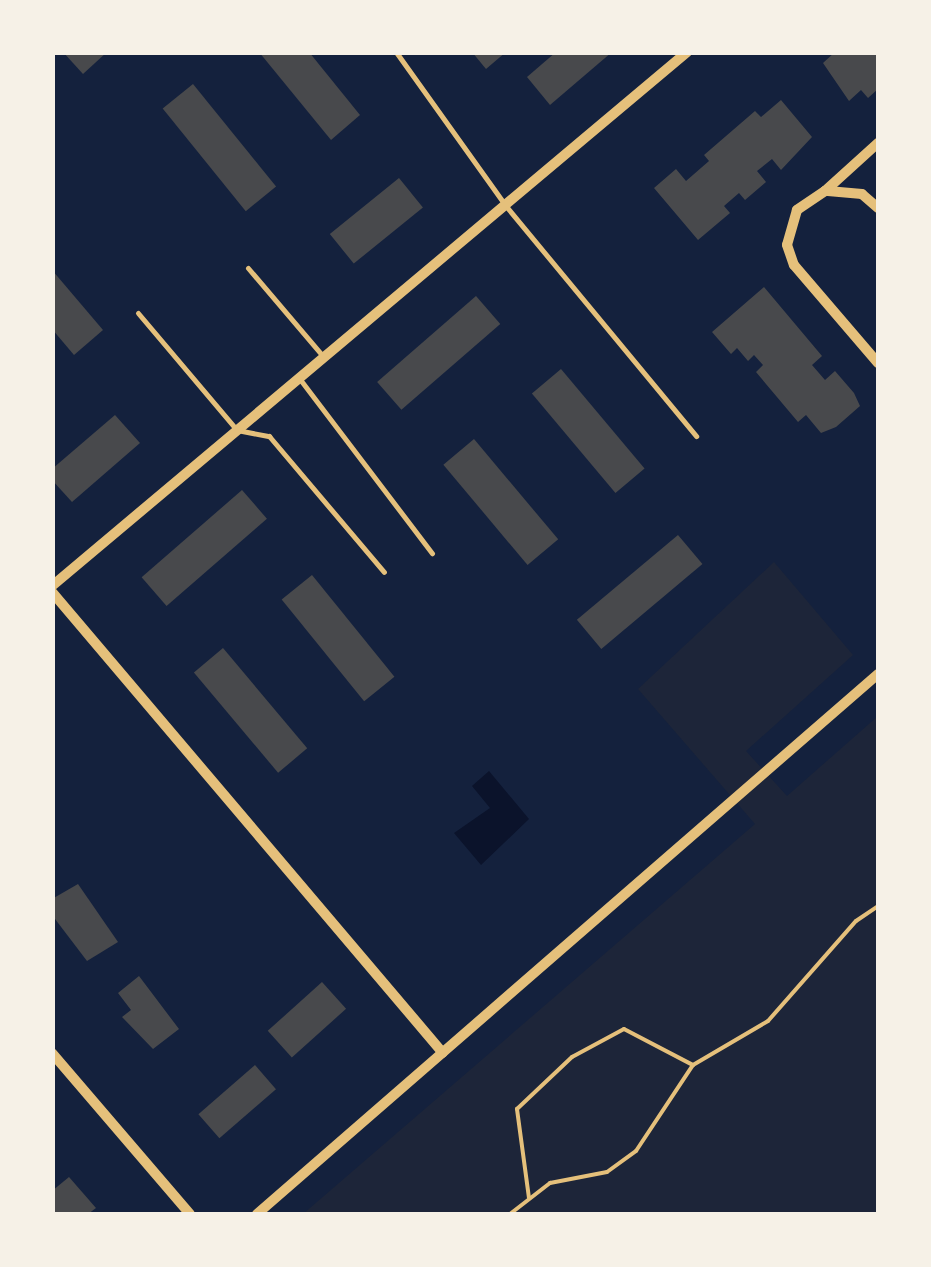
<!DOCTYPE html>
<style>
body{margin:0}
#map{position:relative;width:931px;height:1267px;overflow:hidden;background:#14213d;font-family:"Roboto Serif",serif}
div>[style]{position:absolute}
[style*='--x']{left:calc(var(--x)*1px);top:calc(var(--y)*1px);width:calc(var(--w)*1px);rotate:calc(var(--a)*1deg)}
.green>*{inset:0;background:#1d2539}
.water>*{inset:0;background:#0b132b}
.building>*{inset:0;background:#48494c;transform-origin:0 0}
.path>*{height:4px;margin:-2px;padding:0 2px;transform-origin:2px;border-radius:2px;background:#e5c07b}
.service>*{height:5px;margin:-2.5px;padding:0 2.5px;transform-origin:2.5px;border-radius:2.5px;background:#e5c07b}
.minor>*{height:10px;margin:-5px;padding:0 5px;transform-origin:5px;border-radius:5px;background:#e5c07b}
span{translate:-50% -50%;white-space:nowrap;text-align:center;line-height:1.15;-webkit-text-stroke:9px #f6f1e7;paint-order:stroke}
.frame{position:absolute;inset:0;border:55px solid #f6f1e7;pointer-events:none}
</style>
<div id="map">
<div class="green">
<i style="clip-path:polygon(774px 562px,853px 655px,746px 751px,787px 796px,878px 716px,878px 1214px,303px 1214px,755px 824px,638px 689px)"></i>
</div>
<div class="water">
<i style="clip-path:polygon(489px 771px,529px 819px,481px 865px,454px 833px,490px 808px,472px 786px)"></i>
</div>
<div class="building">
<i style="clip-path:polygon(63px 52px,107px 52px,83px 74px)"></i>
<i style="clip-path:polygon(259px 52px,309px 52px,360px 115px,331px 140px)"></i>
<i style="clip-path:polygon(472px 52px,506px 52px,486px 69px)"></i>
<i style="clip-path:polygon(556px 52px,612px 52px,550px 105px,527px 77px)"></i>
<i style="clip-path:polygon(835px 52px,878px 52px,878px 89px,868px 98px,861px 90px,849px 101px,823px 63px)"></i>
<i style="left:193px;top:84px;width:132px;height:39px;rotate:51deg"></i>
<i style="clip-path:polygon(781px 100px,812px 137px,781px 170px,772px 159px,757px 171px,766px 182px,745px 200px,739px 193px,724px 206px,730px 213px,698px 240px,654px 188px,676px 169px,686px 181px,709px 161px,704px 155px,755px 111px,761px 117px)"></i>
<i style="left:399px;top:178px;width:38px;height:89px;rotate:51deg"></i>
<i style="clip-path:polygon(52px 270px,103px 330px,74px 355px,52px 329px)"></i>
<i style="clip-path:polygon(764px 287px,822px 356px,812px 365px,825px 380px,835px 371px,854px 393px,860px 406px,836px 427px,821px 433px,806px 415px,798px 422px,756px 372px,763px 365px,754px 355px,748px 361px,737px 348px,731px 354px,712px 332px)"></i>
<i style="left:476px;top:296px;width:37px;height:131px;rotate:49deg"></i>
<i style="left:561px;top:369px;width:130px;height:38px;rotate:50deg"></i>
<i style="clip-path:polygon(115px 415px,140px 443px,72px 502px,52px 480px,52px 469px)"></i>
<i style="left:474px;top:439px;width:131px;height:40px;rotate:50deg"></i>
<i style="left:242px;top:490px;width:38px;height:133px;rotate:49deg"></i>
<i style="left:678px;top:535px;width:38px;height:132px;rotate:50deg"></i>
<i style="left:312px;top:575px;width:131px;height:39px;rotate:51deg"></i>
<i style="left:223px;top:648px;width:131px;height:38px;rotate:50deg"></i>
<i style="clip-path:polygon(78px 884px,118px 942px,87px 961px,52px 915px,52px 899px)"></i>
<i style="clip-path:polygon(139px 976px,179px 1029px,153px 1049px,122px 1017px,131px 1010px,118px 993px)"></i>
<i style="left:322px;top:982px;width:36px;height:73px;rotate:48deg"></i>
<i style="left:255px;top:1065px;width:32px;height:75px;rotate:49deg"></i>
<i style="clip-path:polygon(69px 1177px,96px 1208px,88px 1214px,52px 1214px,52px 1191px)"></i>
</div>
<div class="path">
<i style="--x:529;--y:1198;--w:90;--a:-97.7"></i>
<i style="--x:517;--y:1109;--w:76;--a:-43.4"></i>
<i style="--x:572;--y:1057;--w:59;--a:-28.3"></i>
<i style="--x:624;--y:1029;--w:78;--a:27.6"></i>
<i style="--x:510;--y:1214;--w:51;--a:-37.8"></i>
<i style="--x:550;--y:1183;--w:58;--a:-10.9"></i>
<i style="--x:607;--y:1172;--w:36;--a:-36"></i>
<i style="--x:636;--y:1151;--w:103;--a:-56.5"></i>
<i style="--x:693;--y:1065;--w:87;--a:-30.4"></i>
<i style="--x:768;--y:1021;--w:133;--a:-48.7"></i>
<i style="--x:856;--y:921;--w:27;--a:-34"></i>
</div>
<div class="service">
<i style="--x:396;--y:52;--w:188;--a:54.5"></i>
<i style="--x:505;--y:205;--w:300;--a:50.4"></i>
<i style="--x:248;--y:268;--w:114;--a:49.6"></i>
<i style="--x:138;--y:313;--w:153;--a:49.8"></i>
<i style="--x:237;--y:430;--w:33;--a:11"></i>
<i style="--x:269;--y:436;--w:178;--a:49.8"></i>
<i style="--x:299;--y:378;--w:220;--a:52.8"></i>
</div>
<div class="minor">
<i style="--x:825;--y:191;--w:72;--a:-42.2"></i>
<i style="--x:878;--y:208;--w:21;--a:-139"></i>
<i style="--x:862;--y:194;--w:37;--a:-175"></i>
<i style="--x:825;--y:191;--w:34;--a:146"></i>
<i style="--x:797;--y:210;--w:36;--a:106"></i>
<i style="--x:787;--y:245;--w:21;--a:71"></i>
<i style="--x:794;--y:265;--w:129;--a:49.4"></i>
<i style="--x:52;--y:586;--w:830;--a:-40.06"></i>
<i style="--x:52;--y:592;--w:604;--a:49.7"></i>
<i style="--x:52;--y:1053;--w:212;--a:49.4"></i>
<i style="--x:257;--y:1214;--w:823;--a:-41.01"></i>
</div>
<div class="frame"></div>
</div>
